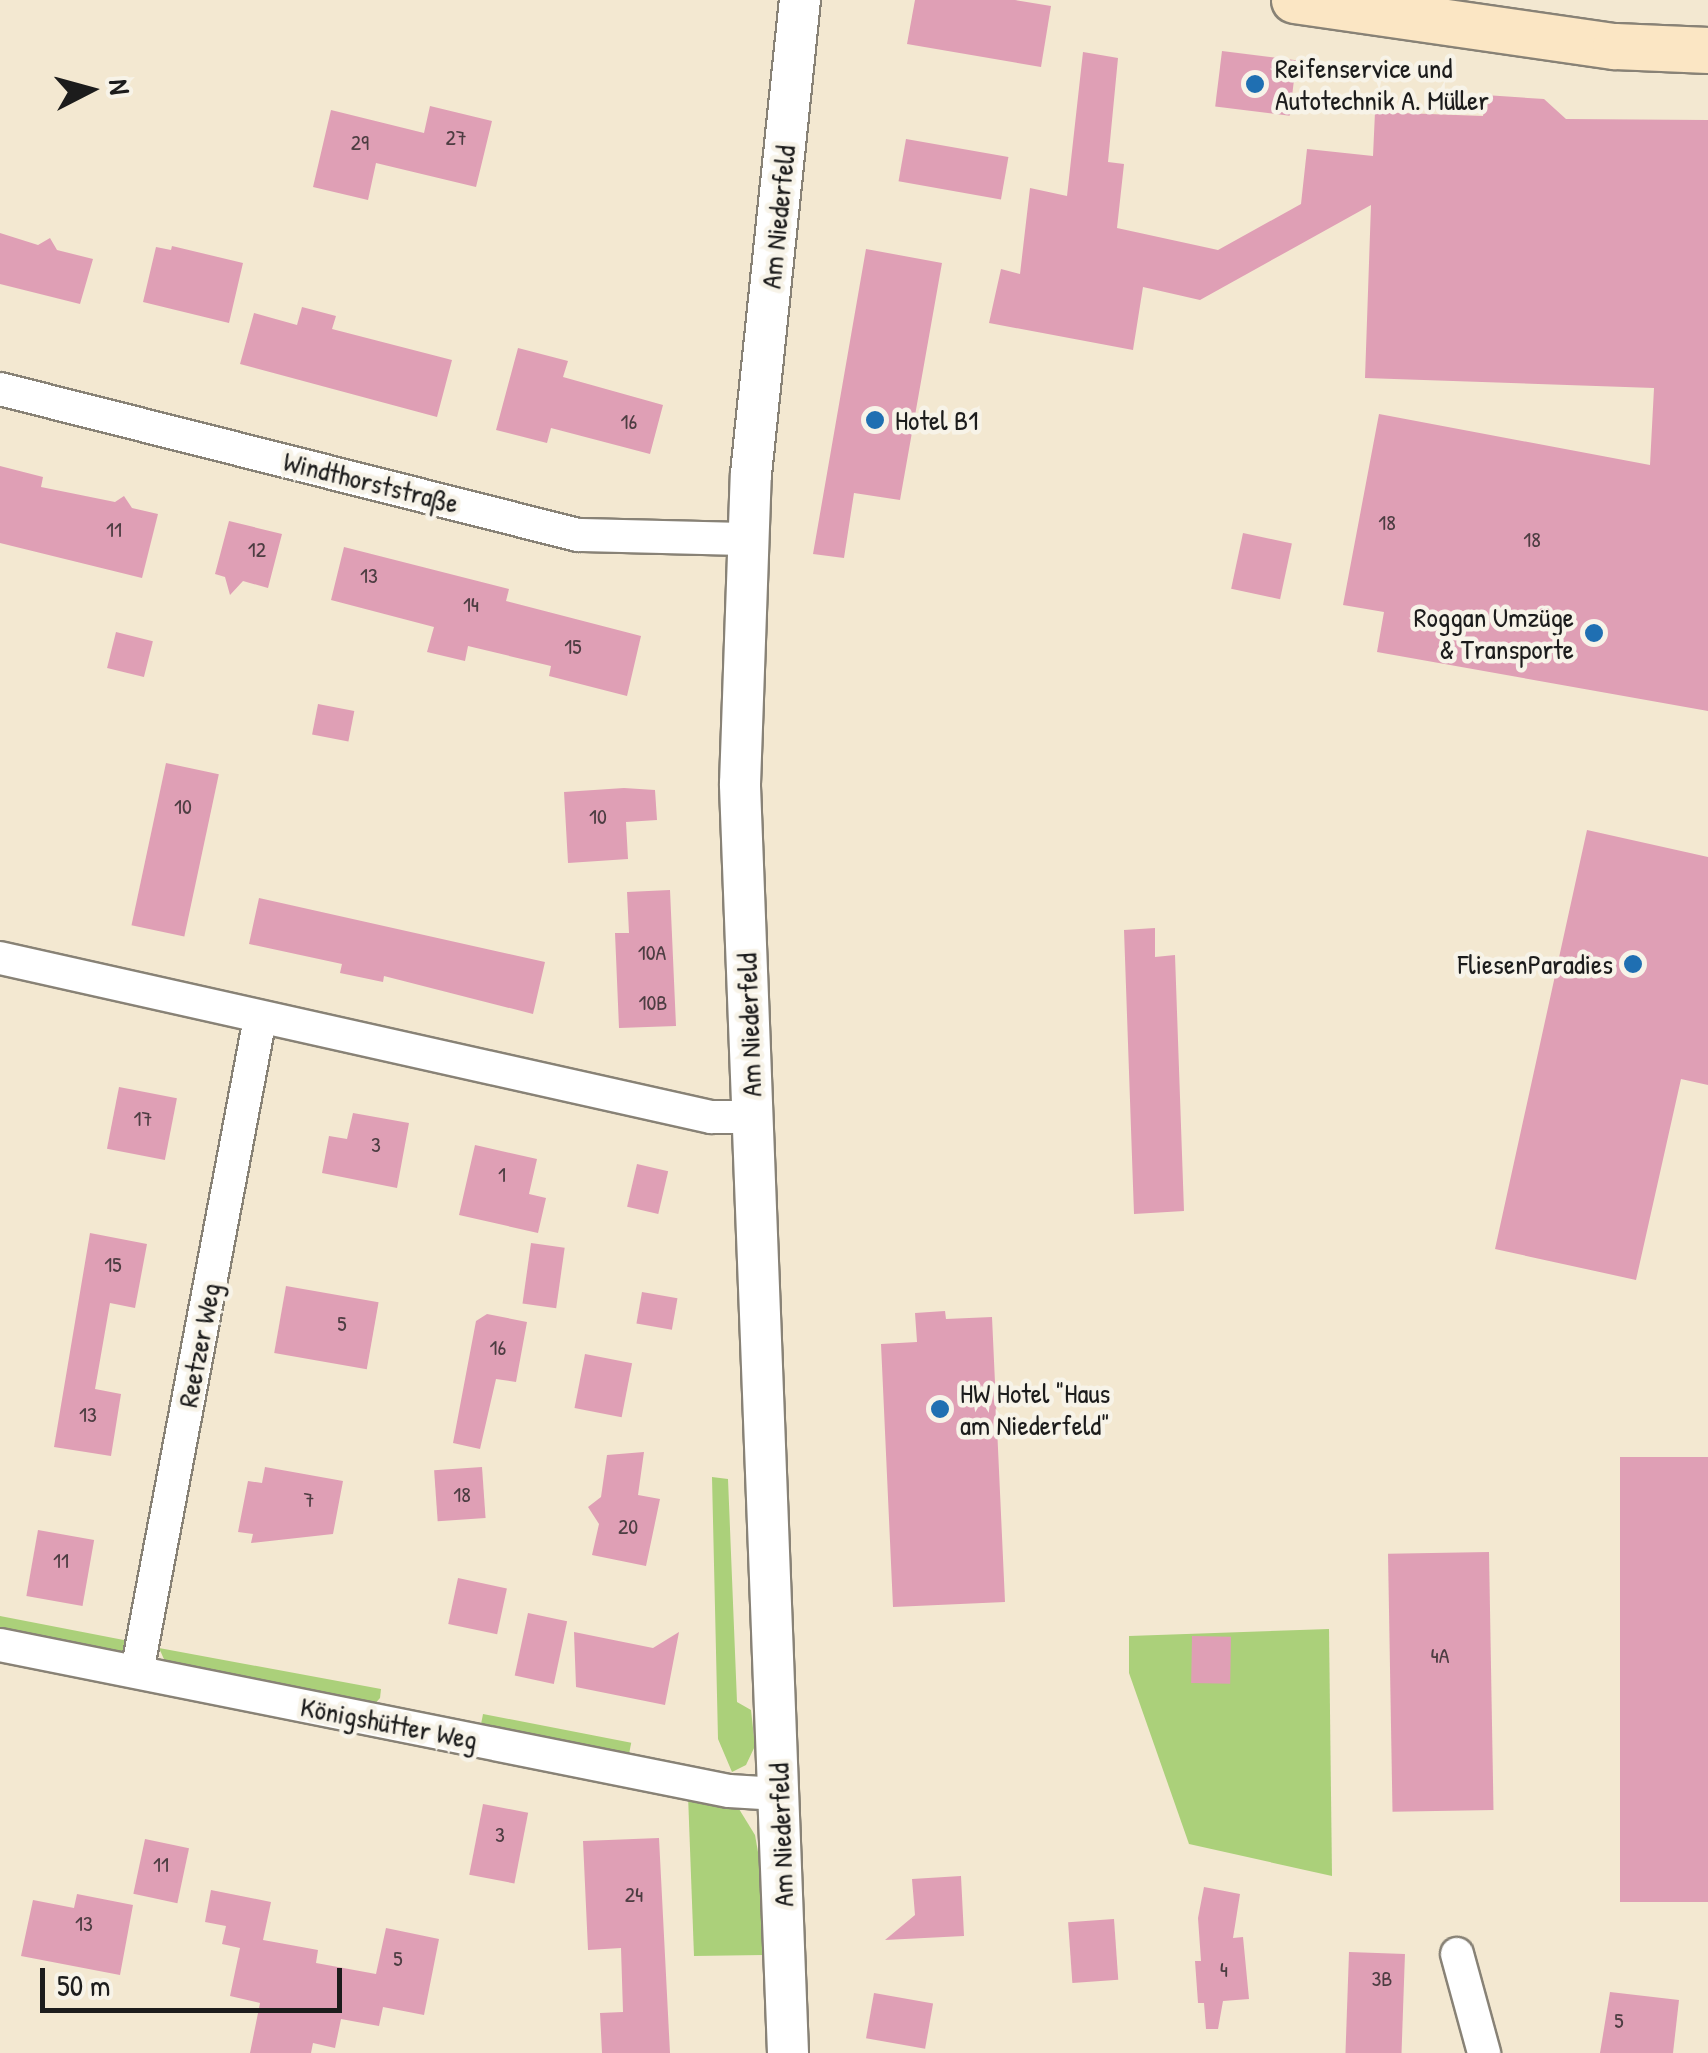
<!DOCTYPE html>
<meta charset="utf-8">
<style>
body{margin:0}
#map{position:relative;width:1708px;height:2053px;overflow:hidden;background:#f3e8d1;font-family:"Patrick Hand",sans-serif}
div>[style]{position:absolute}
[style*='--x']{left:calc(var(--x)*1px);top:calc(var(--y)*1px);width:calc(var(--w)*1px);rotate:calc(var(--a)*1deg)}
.green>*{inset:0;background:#abd07a;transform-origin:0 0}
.building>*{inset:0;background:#df9fb5;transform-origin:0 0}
.roads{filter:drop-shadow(2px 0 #888276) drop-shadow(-2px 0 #888276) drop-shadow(0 2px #888276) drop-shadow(0 -2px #888276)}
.minor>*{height:32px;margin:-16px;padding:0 16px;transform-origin:16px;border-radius:16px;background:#fff}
.tertiary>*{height:40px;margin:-20px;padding:0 20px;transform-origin:20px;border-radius:20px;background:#fff}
.secondary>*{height:45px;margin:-22.5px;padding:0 22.5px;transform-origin:22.5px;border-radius:22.5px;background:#fbe6c4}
.dots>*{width:28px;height:28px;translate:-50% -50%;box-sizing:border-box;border:5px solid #f7f3e8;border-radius:50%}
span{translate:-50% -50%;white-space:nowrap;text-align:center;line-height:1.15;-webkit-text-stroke:9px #f7f3e8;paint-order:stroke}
.number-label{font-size:22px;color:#4d3d42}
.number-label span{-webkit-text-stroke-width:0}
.poi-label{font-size:28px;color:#1c1c1c}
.left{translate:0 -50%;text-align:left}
.right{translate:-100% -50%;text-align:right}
.street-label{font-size:28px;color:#1c1c1c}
.north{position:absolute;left:40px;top:40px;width:100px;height:100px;-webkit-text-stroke:8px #f7f3e8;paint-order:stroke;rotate:84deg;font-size:28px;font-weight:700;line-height:40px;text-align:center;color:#1c1c1c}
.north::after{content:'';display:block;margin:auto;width:35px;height:45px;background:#1c1c1c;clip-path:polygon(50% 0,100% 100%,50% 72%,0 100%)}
.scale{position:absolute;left:40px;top:1968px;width:302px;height:45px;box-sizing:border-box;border:5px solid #1c1c1c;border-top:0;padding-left:12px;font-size:30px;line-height:35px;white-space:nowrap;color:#1c1c1c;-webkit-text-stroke:8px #f7f3e8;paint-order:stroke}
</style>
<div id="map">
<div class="green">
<i style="clip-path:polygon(712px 1477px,728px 1479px,737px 1702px,751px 1710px,755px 1746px,746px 1765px,732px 1772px,718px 1739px)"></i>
<i style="left:0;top:1616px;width:130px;height:15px;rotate:11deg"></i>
<i style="clip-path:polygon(1329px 1629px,1332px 1876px,1189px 1844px,1129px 1673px,1129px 1636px)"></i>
<i style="clip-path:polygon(159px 1648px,381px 1689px,380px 1698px,373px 1706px,167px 1666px)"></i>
<i style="left:483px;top:1714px;width:151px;height:16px;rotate:11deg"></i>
<i style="clip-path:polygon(688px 1795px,739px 1809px,755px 1835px,761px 1869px,764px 1955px,694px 1956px)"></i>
</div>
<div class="building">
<i style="clip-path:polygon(915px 0,1015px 0,1051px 6px,1041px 67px,907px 44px)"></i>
<i style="left:1222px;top:51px;width:75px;height:56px;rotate:7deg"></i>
<i style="clip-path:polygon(1083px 52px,1118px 58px,1108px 162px,1124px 164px,1117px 228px,1218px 250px,1301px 204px,1307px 149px,1373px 156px,1375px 112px,1483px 116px,1485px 95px,1544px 99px,1566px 119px,1708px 120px,1708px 711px,1377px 652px,1384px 612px,1343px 605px,1379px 414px,1650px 465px,1654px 388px,1365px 378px,1371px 205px,1200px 300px,1143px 287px,1133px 350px,989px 323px,1001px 269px,1020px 274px,1030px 188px,1067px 196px)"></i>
<i style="clip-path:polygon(430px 106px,492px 121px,476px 187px,376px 163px,368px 200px,313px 187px,331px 110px,424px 133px)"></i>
<i style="left:906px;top:139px;width:104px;height:43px;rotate:10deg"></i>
<i style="clip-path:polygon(0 233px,38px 245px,50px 238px,57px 250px,93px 259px,80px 304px,0 284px)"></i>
<i style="clip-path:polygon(172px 246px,243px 263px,229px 323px,143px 302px,156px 247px,171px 250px)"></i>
<i style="clip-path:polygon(866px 249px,942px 263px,900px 500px,854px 493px,844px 558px,813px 554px)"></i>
<i style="clip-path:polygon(302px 307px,336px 316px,332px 329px,452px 360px,437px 417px,240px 364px,254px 313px,297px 325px)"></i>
<i style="clip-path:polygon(518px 348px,568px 361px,563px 377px,663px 405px,650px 454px,551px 428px,547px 443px,496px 430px)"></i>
<i style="clip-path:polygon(0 466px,43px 477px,41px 487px,115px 502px,124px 496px,132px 508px,158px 514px,142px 578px,0 543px)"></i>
<i style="clip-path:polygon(229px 521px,282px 534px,268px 588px,243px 581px,230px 595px,225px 577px,215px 574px)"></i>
<i style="left:1243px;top:533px;width:50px;height:57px;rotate:12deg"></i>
<i style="clip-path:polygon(344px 547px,509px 589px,506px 601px,641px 636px,627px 696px,549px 676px,551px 666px,468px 646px,465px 661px,427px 652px,434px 627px,331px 600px)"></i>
<i style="left:116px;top:632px;width:38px;height:37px;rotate:14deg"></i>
<i style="left:318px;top:704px;width:37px;height:31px;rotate:11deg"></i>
<i style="left:166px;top:763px;width:54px;height:166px;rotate:12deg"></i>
<i style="clip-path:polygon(624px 788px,655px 790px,657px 820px,626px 822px,628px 859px,568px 863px,564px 792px)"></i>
<i style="clip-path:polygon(1587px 830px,1708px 857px,1708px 1085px,1681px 1079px,1636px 1280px,1495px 1249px)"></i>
<i style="clip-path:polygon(670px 890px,676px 1026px,619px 1028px,615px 933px,629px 933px,627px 892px)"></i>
<i style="clip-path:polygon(259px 898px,545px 962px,533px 1014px,384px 976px,383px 982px,340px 973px,342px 964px,249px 944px)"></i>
<i style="clip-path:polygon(1155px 928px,1155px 957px,1175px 955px,1184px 1211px,1134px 1214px,1124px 930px)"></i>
<i style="left:119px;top:1087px;width:59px;height:63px;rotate:11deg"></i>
<i style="clip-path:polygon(353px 1113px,409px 1123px,397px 1188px,322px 1173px,329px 1136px,347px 1139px)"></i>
<i style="clip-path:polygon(475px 1145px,537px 1159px,529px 1194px,546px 1198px,538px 1233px,459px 1215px)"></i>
<i style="left:637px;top:1164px;width:32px;height:44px;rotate:13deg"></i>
<i style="clip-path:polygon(90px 1233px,147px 1244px,135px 1308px,110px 1303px,95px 1389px,121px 1394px,111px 1456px,54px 1447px)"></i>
<i style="left:531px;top:1243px;width:34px;height:61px;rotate:8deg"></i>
<i style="left:286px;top:1286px;width:94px;height:68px;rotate:10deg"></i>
<i style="left:642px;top:1292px;width:36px;height:32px;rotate:10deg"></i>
<i style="clip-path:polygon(945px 1311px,946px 1319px,992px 1317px,1005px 1602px,893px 1607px,881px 1344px,917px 1342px,915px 1313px)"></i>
<i style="clip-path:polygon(487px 1314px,527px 1322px,516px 1382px,496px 1379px,480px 1449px,453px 1443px,476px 1321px)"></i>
<i style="left:585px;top:1354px;width:48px;height:55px;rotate:11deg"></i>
<i style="clip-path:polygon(644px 1452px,638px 1495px,660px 1499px,646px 1566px,592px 1555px,599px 1524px,588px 1507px,601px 1497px,607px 1455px)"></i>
<i style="left:1708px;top:1457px;width:445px;height:88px;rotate:90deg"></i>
<i style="clip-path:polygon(265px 1467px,343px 1481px,333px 1534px,251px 1543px,253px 1534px,238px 1532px,248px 1481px,262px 1483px)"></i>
<i style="left:482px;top:1467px;width:51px;height:48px;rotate:86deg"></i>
<i style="left:38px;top:1530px;width:57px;height:67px;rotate:10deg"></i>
<i style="left:1489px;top:1552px;width:258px;height:101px;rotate:89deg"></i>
<i style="left:458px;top:1578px;width:50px;height:47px;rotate:12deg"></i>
<i style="left:528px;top:1613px;width:40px;height:64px;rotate:12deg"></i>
<i style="clip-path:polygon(574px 1632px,653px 1648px,679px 1632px,665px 1705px,576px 1687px)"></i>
<i style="left:1192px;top:1636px;width:39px;height:47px;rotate:1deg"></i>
<i style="left:483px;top:1804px;width:46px;height:72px;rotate:11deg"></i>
<i style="clip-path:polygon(659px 1838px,670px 2053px,602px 2053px,600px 2013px,623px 2012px,621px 1948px,588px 1950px,583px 1841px)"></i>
<i style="left:145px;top:1839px;width:45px;height:56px;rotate:12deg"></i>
<i style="clip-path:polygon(961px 1876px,964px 1936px,885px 1940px,915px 1915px,912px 1879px)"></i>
<i style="clip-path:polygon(1204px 1887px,1240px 1894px,1233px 1938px,1243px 1937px,1249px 1999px,1223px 2001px,1218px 2029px,1206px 2029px,1204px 2003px,1198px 2003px,1195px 1961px,1201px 1961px,1198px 1918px)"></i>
<i style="clip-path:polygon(211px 1890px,271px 1902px,263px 1940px,318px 1950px,316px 1963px,376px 1974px,386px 1928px,439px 1939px,424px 2015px,383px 2007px,379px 2026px,341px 2019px,335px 2048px,313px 2043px,311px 2053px,250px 2053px,260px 2003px,230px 1996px,240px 1948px,222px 1944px,226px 1926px,205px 1922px)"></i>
<i style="clip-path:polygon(77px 1894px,133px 1905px,120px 1975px,21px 1956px,33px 1900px,74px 1908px)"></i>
<i style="left:1114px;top:1919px;width:61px;height:46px;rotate:86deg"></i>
<i style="left:1349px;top:1952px;width:56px;height:101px;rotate:2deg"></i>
<i style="clip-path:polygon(1610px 1992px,1679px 2000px,1673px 2053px,1600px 2053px)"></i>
<i style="left:874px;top:1993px;width:60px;height:46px;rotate:10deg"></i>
</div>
<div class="roads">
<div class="minor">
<i style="--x:0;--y:389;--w:596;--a:14.18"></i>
<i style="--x:578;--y:535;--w:169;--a:1.4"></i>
<i style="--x:0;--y:958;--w:729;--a:12.61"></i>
<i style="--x:711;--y:1117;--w:42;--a:0"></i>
<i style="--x:0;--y:1645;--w:743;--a:11.33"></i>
<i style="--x:729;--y:1791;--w:50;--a:3.4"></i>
<i style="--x:137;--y:1672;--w:665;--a:-79.35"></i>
<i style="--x:1457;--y:1954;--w:103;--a:74.7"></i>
</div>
<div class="tertiary">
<i style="--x:788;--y:2053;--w:1270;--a:-92.17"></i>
<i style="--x:740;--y:784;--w:310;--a:-88"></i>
<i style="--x:751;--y:474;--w:477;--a:-84.1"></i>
</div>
<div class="secondary">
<i style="--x:1294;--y:0;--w:324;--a:8.2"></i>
<i style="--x:1615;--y:46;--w:93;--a:2.5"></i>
</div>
</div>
<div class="dots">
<i style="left:1255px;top:84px;background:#1f6fb2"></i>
<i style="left:875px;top:420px;background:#1f6fb2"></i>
<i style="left:1594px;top:633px;background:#1f6fb2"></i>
<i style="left:1633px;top:964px;background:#1f6fb2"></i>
<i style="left:940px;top:1409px;background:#1f6fb2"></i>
</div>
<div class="number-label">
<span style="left:456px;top:138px">27</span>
<span style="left:360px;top:143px">29</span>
<span style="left:629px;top:422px">16</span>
<span style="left:1387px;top:523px">18</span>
<span style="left:114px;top:530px">11</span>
<span style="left:1532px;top:540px">18</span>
<span style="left:257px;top:550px">12</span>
<span style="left:369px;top:576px">13</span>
<span style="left:471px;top:605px">14</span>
<span style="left:573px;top:647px">15</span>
<span style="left:183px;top:807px">10</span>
<span style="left:598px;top:817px">10</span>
<span style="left:652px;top:953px">10A</span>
<span style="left:653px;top:1003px">10B</span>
<span style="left:143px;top:1119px">17</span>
<span style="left:376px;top:1145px">3</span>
<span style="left:502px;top:1175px">1</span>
<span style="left:113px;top:1265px">15</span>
<span style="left:342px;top:1324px">5</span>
<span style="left:498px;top:1348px">16</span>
<span style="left:88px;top:1415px">13</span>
<span style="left:462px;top:1495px">18</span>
<span style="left:309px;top:1500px">7</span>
<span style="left:628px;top:1527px">20</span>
<span style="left:61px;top:1561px">11</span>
<span style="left:1440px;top:1656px">4A</span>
<span style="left:500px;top:1835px">3</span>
<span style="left:161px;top:1865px">11</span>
<span style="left:634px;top:1895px">24</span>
<span style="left:84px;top:1924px">13</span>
<span style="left:398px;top:1959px">5</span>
<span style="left:1224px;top:1970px">4</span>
<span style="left:1382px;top:1979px">3B</span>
<span style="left:1619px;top:2021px">5</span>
</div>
<div class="poi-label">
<span class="left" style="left:1275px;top:84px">Reifenservice und<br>Autotechnik A. Müller</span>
<span class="left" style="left:895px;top:420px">Hotel B1</span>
<span class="right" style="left:1574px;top:633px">Roggan Umzüge<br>&amp; Transporte</span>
<span class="right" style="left:1613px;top:964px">FliesenParadies</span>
<span class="left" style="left:960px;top:1409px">HW Hotel "Haus<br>am Niederfeld"</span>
</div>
<div class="street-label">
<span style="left:778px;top:217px;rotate:-84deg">Am Niederfeld</span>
<span style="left:371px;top:482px;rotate:14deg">Windthorststraße</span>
<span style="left:749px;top:1025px;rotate:-92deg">Am Niederfeld</span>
<span style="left:199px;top:1345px;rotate:-79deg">Reetzer Weg</span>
<span style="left:389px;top:1723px;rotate:11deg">Königshütter Weg</span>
<span style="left:781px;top:1835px;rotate:-92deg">Am Niederfeld</span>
</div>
<div class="north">N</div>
<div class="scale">50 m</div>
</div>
